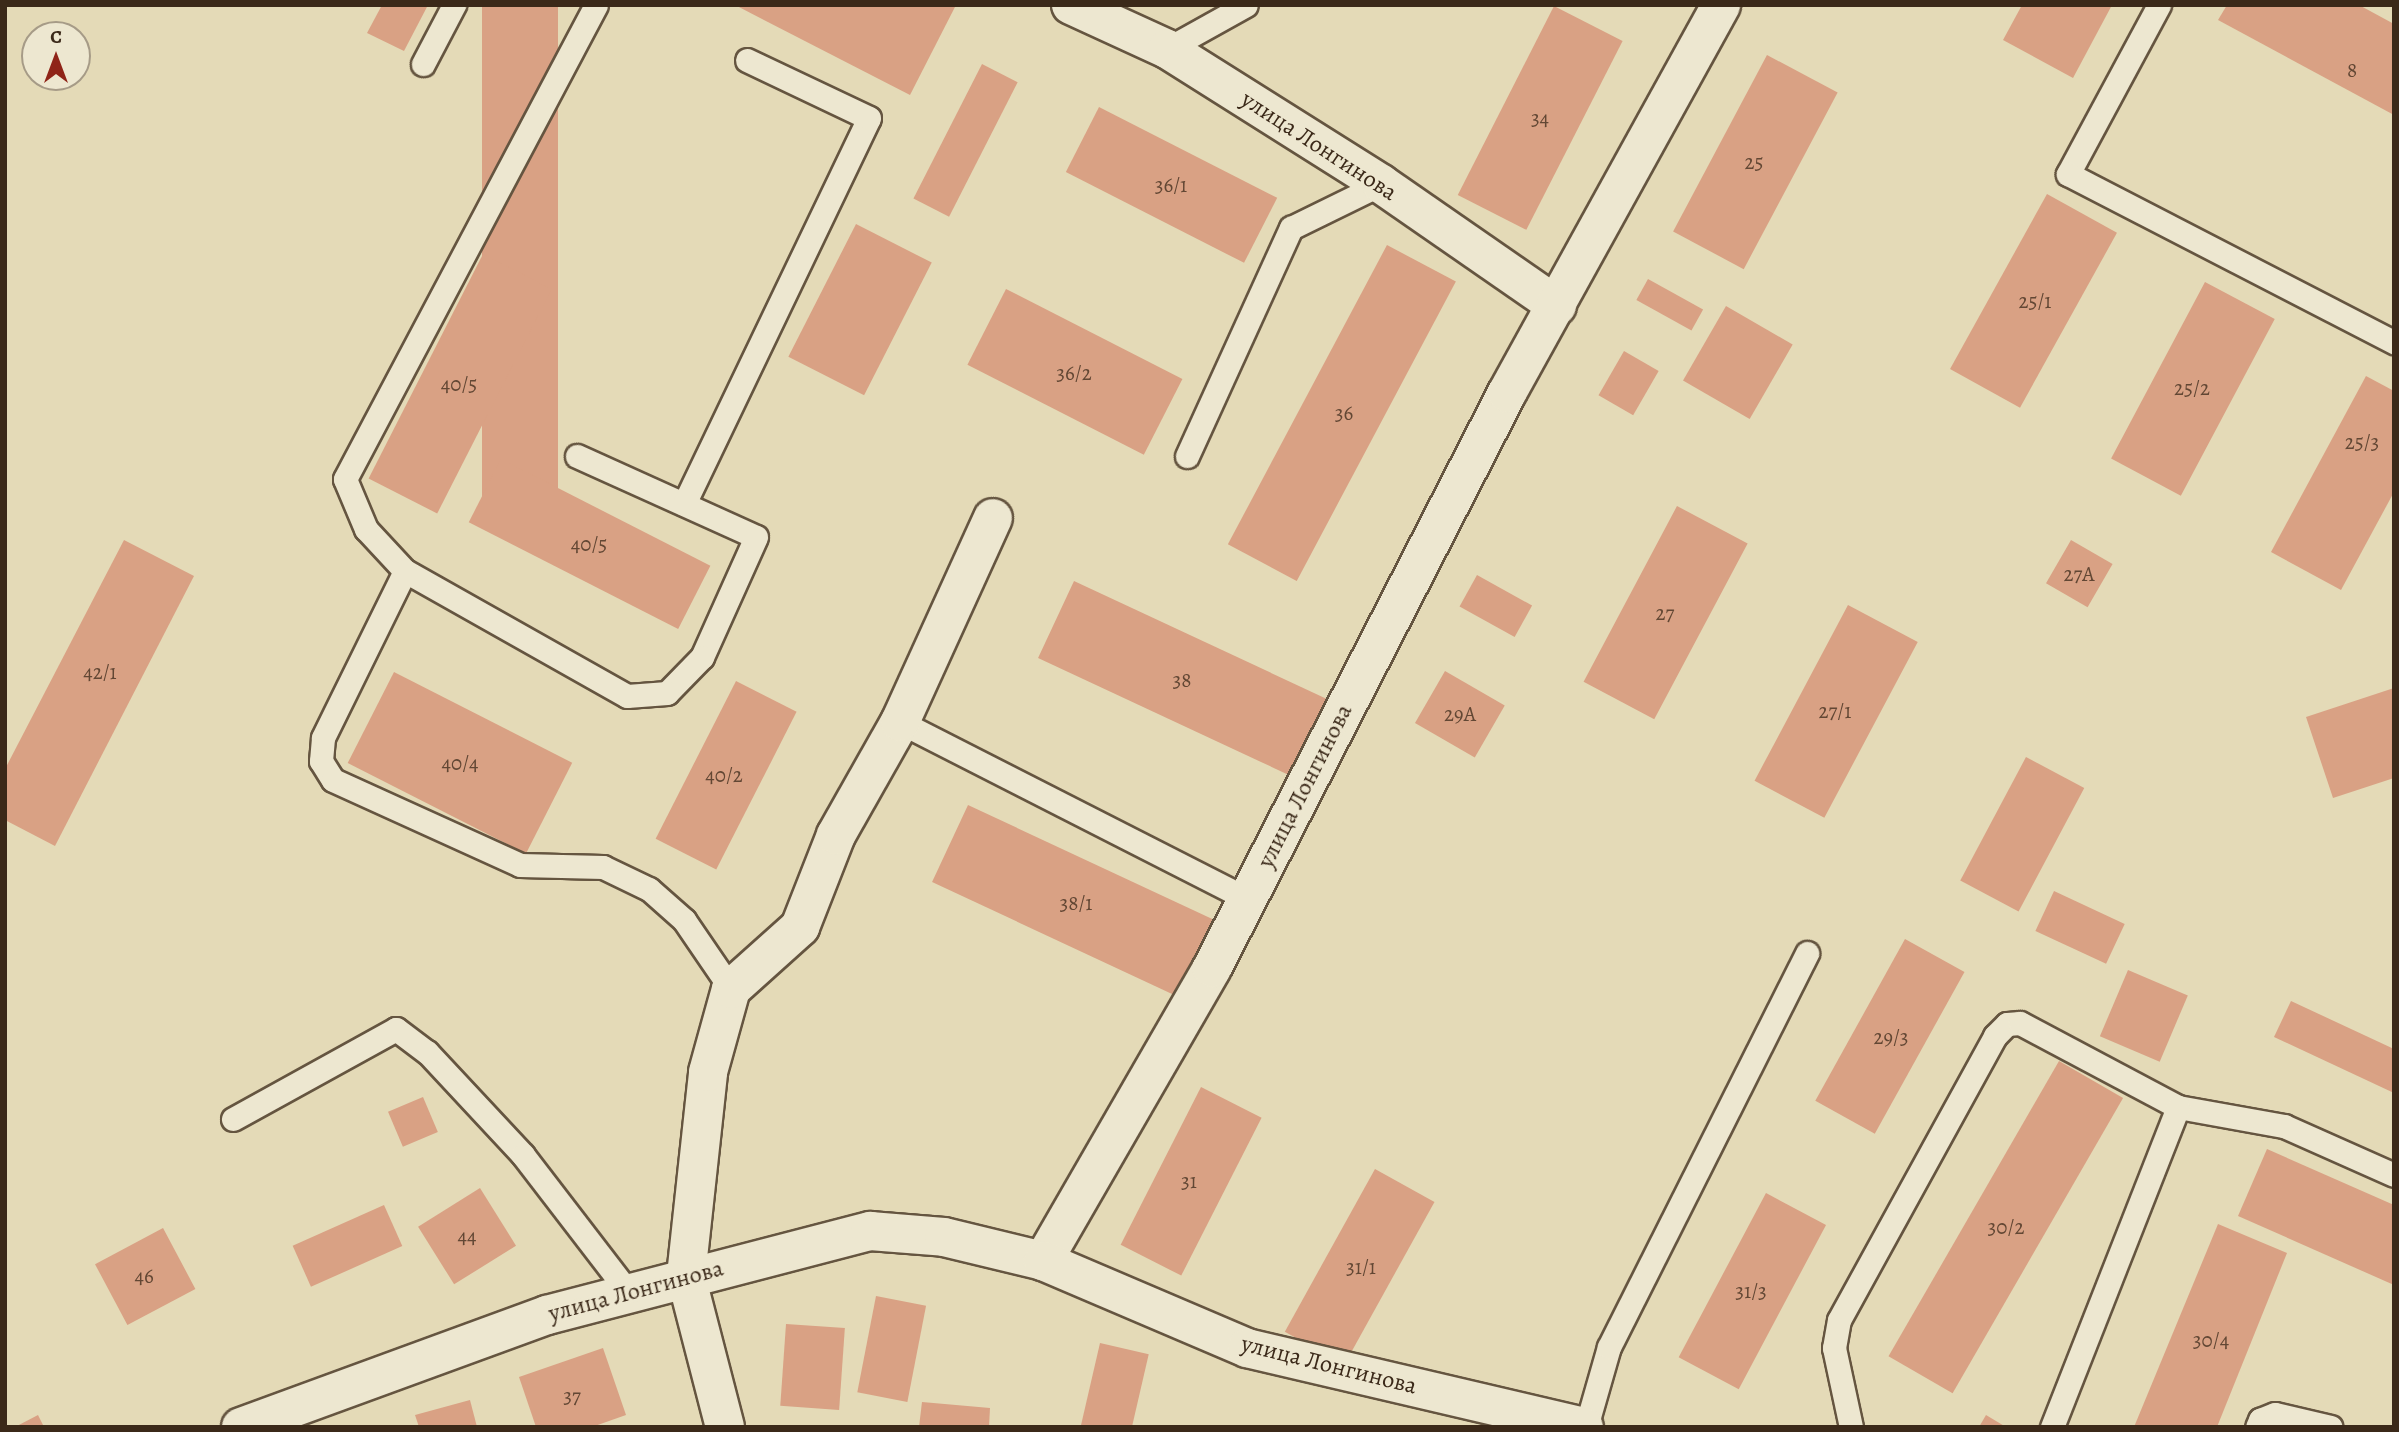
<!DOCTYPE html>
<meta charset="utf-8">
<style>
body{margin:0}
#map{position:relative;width:2399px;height:1432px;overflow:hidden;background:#e4dab7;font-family:Alegreya,serif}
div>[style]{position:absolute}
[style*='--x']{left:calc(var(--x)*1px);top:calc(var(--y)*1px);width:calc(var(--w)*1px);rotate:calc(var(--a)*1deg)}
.building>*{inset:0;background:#d9a184;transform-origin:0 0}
.roads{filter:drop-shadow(2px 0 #655540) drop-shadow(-2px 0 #655540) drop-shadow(0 2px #655540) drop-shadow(0 -2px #655540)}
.lane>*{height:23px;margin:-11.5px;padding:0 11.5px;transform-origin:11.5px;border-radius:11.5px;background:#ede7d0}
.street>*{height:38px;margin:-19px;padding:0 19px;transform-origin:19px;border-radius:19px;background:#ede7d0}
span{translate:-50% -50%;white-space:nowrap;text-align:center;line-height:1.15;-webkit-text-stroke:6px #ede7d0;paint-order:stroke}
.number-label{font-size:21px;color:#624734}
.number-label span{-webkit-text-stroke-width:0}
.street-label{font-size:24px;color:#3b2919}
.frame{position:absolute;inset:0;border:7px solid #3b2919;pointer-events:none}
.north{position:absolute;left:21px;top:21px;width:70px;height:70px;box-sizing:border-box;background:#ede7d0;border:2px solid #a69b87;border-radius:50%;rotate:0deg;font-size:19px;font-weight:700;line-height:28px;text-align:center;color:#3b2919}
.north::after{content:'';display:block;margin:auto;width:24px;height:32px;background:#8f2418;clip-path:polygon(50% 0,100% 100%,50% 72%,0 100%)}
</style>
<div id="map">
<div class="building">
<i style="clip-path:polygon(382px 5px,428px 5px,404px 51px,367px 33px)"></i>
<i style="left:482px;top:5px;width:76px;height:497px"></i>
<i style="clip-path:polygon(735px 5px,956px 5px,910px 95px)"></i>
<i style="clip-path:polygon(2022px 5px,2112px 5px,2073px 78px,2003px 40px)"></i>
<i style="clip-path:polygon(2227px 5px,2359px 5px,2394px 24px,2394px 115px,2218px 20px)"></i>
<i style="left:1554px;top:6px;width:77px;height:212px;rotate:27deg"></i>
<i style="left:1767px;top:55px;width:80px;height:200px;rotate:28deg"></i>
<i style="left:982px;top:64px;width:40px;height:151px;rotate:27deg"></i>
<i style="left:1099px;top:107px;width:200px;height:73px;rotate:27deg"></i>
<i style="left:2047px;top:194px;width:80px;height:200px;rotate:29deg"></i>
<i style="left:856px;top:224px;width:85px;height:149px;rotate:27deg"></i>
<i style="left:1387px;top:245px;width:78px;height:339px;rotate:28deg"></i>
<i style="left:483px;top:254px;width:77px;height:252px;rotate:27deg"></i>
<i style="left:1648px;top:279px;width:63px;height:24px;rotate:29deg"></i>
<i style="left:2205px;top:282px;width:79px;height:200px;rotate:28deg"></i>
<i style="left:1006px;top:289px;width:198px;height:85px;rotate:27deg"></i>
<i style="left:1726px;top:306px;width:77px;height:86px;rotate:30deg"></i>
<i style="left:1624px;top:351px;width:40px;height:51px;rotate:30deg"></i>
<i style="clip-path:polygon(2366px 376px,2394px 391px,2394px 492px,2341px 590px,2271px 552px)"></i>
<i style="left:501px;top:459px;width:235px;height:71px;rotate:27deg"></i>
<i style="left:1677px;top:506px;width:80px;height:199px;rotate:28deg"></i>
<i style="clip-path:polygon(124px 540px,194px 576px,55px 846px,5px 820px,5px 769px)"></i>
<i style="left:2071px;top:540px;width:48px;height:50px;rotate:30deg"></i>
<i style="left:1477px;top:575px;width:63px;height:36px;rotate:29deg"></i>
<i style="left:1074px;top:581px;width:279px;height:85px;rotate:25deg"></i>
<i style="left:1848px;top:605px;width:79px;height:199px;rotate:28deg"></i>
<i style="left:1445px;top:671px;width:69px;height:60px;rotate:30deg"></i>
<i style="left:394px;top:672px;width:200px;height:102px;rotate:27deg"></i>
<i style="left:736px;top:681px;width:68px;height:177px;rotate:27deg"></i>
<i style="clip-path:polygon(2394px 688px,2394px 778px,2333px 798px,2306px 717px)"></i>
<i style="left:2026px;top:757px;width:66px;height:140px;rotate:28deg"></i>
<i style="left:968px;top:805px;width:279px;height:85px;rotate:25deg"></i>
<i style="left:2054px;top:891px;width:78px;height:44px;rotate:25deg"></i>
<i style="left:1905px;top:939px;width:68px;height:185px;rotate:29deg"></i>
<i style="left:2128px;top:970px;width:65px;height:72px;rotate:23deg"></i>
<i style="clip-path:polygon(2291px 1001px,2394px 1049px,2394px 1093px,2274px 1037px)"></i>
<i style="left:2059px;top:1061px;width:74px;height:341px;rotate:30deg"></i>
<i style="left:1201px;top:1087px;width:68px;height:177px;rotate:27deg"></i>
<i style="left:423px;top:1097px;width:38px;height:38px;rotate:67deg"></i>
<i style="clip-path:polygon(2267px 1149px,2394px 1205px,2394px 1285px,2238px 1216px)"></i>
<i style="left:1375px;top:1169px;width:68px;height:186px;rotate:29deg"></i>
<i style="left:480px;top:1188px;width:68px;height:73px;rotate:58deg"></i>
<i style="left:1766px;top:1193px;width:68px;height:186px;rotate:28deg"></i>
<i style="left:384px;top:1205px;width:45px;height:100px;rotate:66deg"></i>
<i style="clip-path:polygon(2218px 1224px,2287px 1253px,2217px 1427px,2134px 1427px)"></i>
<i style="left:163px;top:1228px;width:69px;height:77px;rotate:62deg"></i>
<i style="left:876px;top:1296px;width:51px;height:98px;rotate:11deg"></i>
<i style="left:786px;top:1324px;width:59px;height:82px;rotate:4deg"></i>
<i style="left:1100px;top:1343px;width:50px;height:86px;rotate:13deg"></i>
<i style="clip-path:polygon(603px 1348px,626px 1415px,592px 1427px,536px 1427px,519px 1377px)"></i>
<i style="clip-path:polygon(470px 1400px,477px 1427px,419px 1427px,415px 1415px)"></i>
<i style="clip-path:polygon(922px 1402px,990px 1408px,989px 1427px,919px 1427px)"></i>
<i style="clip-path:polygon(38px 1415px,44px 1427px,15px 1427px)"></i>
<i style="clip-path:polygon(1986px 1415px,2006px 1427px,1979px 1427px)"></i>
</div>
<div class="roads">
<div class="lane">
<i style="--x:2159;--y:5;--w:192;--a:118.3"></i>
<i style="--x:2068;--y:174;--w:367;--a:27.3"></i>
<i style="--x:1167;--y:49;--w:90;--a:-29.1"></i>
<i style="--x:423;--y:64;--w:67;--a:-62.3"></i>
<i style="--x:577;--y:456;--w:196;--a:24.3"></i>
<i style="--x:756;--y:537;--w:132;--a:114.2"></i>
<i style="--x:702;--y:657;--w:50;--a:134.2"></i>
<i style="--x:667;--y:693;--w:40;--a:175.7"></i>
<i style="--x:627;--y:696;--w:255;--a:-150.6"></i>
<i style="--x:405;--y:571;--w:57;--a:-132.9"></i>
<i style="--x:366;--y:529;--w:54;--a:-112.8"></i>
<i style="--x:345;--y:479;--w:536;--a:-62.1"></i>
<i style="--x:1187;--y:456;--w:251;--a:-65.5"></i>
<i style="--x:1291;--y:228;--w:100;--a:-26.1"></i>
<i style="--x:684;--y:504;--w:428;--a:-64.4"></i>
<i style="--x:869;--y:118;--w:135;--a:-154.6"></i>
<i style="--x:405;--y:571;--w:186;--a:116.2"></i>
<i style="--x:323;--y:738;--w:23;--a:95"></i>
<i style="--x:321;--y:761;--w:22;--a:58"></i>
<i style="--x:333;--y:780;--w:205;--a:24.4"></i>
<i style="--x:520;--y:865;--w:83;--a:1.4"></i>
<i style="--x:603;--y:867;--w:51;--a:25.6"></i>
<i style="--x:649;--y:889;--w:47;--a:41.5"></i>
<i style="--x:684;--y:920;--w:83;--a:55.7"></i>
<i style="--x:900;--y:722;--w:390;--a:27"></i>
<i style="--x:233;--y:1119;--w:186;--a:-28.9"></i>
<i style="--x:396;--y:1029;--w:39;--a:37"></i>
<i style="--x:427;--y:1052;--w:141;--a:47"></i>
<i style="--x:523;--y:1155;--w:173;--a:52.5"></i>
<i style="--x:1586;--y:1427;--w:83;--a:-74"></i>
<i style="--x:1609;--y:1347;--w:441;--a:-63.3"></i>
<i style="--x:1851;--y:1427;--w:81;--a:-102.1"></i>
<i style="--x:1834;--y:1348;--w:28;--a:-80"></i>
<i style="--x:1839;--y:1320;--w:324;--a:-61.2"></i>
<i style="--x:1995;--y:1036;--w:17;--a:-45"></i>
<i style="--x:2007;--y:1024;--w:13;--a:-4"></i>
<i style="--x:2020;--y:1023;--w:179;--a:28"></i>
<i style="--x:2178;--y:1107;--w:108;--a:10.2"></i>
<i style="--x:2284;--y:1126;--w:120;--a:24"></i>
<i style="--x:2052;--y:1427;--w:344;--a:-68.5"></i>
<i style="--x:2257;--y:1427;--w:8;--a:-67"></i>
<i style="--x:2260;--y:1420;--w:16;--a:-22"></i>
<i style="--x:2275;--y:1414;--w:57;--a:13.1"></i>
</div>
<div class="street">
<i style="--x:1071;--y:5;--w:106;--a:24.6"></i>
<i style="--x:1167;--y:49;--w:253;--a:32.2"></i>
<i style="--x:1381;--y:184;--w:214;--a:34.7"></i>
<i style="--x:1043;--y:1261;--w:338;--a:-60"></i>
<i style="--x:1212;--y:968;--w:646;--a:-62.84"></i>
<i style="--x:1507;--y:393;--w:443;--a:-61.1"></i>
<i style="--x:241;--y:1427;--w:326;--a:-20.1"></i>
<i style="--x:547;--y:1315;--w:334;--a:-14.6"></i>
<i style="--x:870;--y:1231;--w:74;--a:4.6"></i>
<i style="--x:944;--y:1237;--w:102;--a:13.6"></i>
<i style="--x:1043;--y:1261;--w:222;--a:23.1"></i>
<i style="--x:1247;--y:1348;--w:346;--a:13.2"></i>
<i style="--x:725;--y:1427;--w:156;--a:-104.5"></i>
<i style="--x:686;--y:1276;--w:205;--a:-83.8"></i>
<i style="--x:708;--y:1072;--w:86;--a:-74.5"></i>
<i style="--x:731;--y:989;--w:93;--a:-41.9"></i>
<i style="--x:800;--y:927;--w:99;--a:-68.6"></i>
<i style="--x:836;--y:835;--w:130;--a:-60.5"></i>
<i style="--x:900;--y:722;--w:224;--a:-65.5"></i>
</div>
</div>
<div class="number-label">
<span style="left:2352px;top:70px">8</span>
<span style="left:1540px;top:118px">34</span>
<span style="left:1754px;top:162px">25</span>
<span style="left:1171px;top:185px">36/1</span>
<span style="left:2035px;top:301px">25/1</span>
<span style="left:1074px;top:373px">36/2</span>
<span style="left:459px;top:384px">40/5</span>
<span style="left:2192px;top:388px">25/2</span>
<span style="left:1344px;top:413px">36</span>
<span style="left:2362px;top:442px">25/3</span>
<span style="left:589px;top:544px">40/5</span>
<span style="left:2079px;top:574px">27А</span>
<span style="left:1665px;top:613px">27</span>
<span style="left:100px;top:672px">42/1</span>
<span style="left:1182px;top:680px">38</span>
<span style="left:1835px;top:711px">27/1</span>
<span style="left:1460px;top:714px">29А</span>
<span style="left:460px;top:763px">40/4</span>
<span style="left:724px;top:775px">40/2</span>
<span style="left:1076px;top:903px">38/1</span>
<span style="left:1891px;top:1037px">29/3</span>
<span style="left:1189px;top:1181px">31</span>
<span style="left:2006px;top:1227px">30/2</span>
<span style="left:467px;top:1236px">44</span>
<span style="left:1361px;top:1267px">31/1</span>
<span style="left:144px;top:1276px">46</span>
<span style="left:1751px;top:1291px">31/3</span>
<span style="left:2211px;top:1340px">30/4</span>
<span style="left:572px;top:1396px">37</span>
</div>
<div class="street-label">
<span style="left:1319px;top:146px;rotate:33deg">улица Лонгинова</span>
<span style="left:1305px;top:786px;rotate:-63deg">улица Лонгинова</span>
<span style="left:636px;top:1291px;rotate:-15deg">улица Лонгинова</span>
<span style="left:1329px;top:1365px;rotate:14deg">улица Лонгинова</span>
</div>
<div class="frame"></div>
<div class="north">С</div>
</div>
